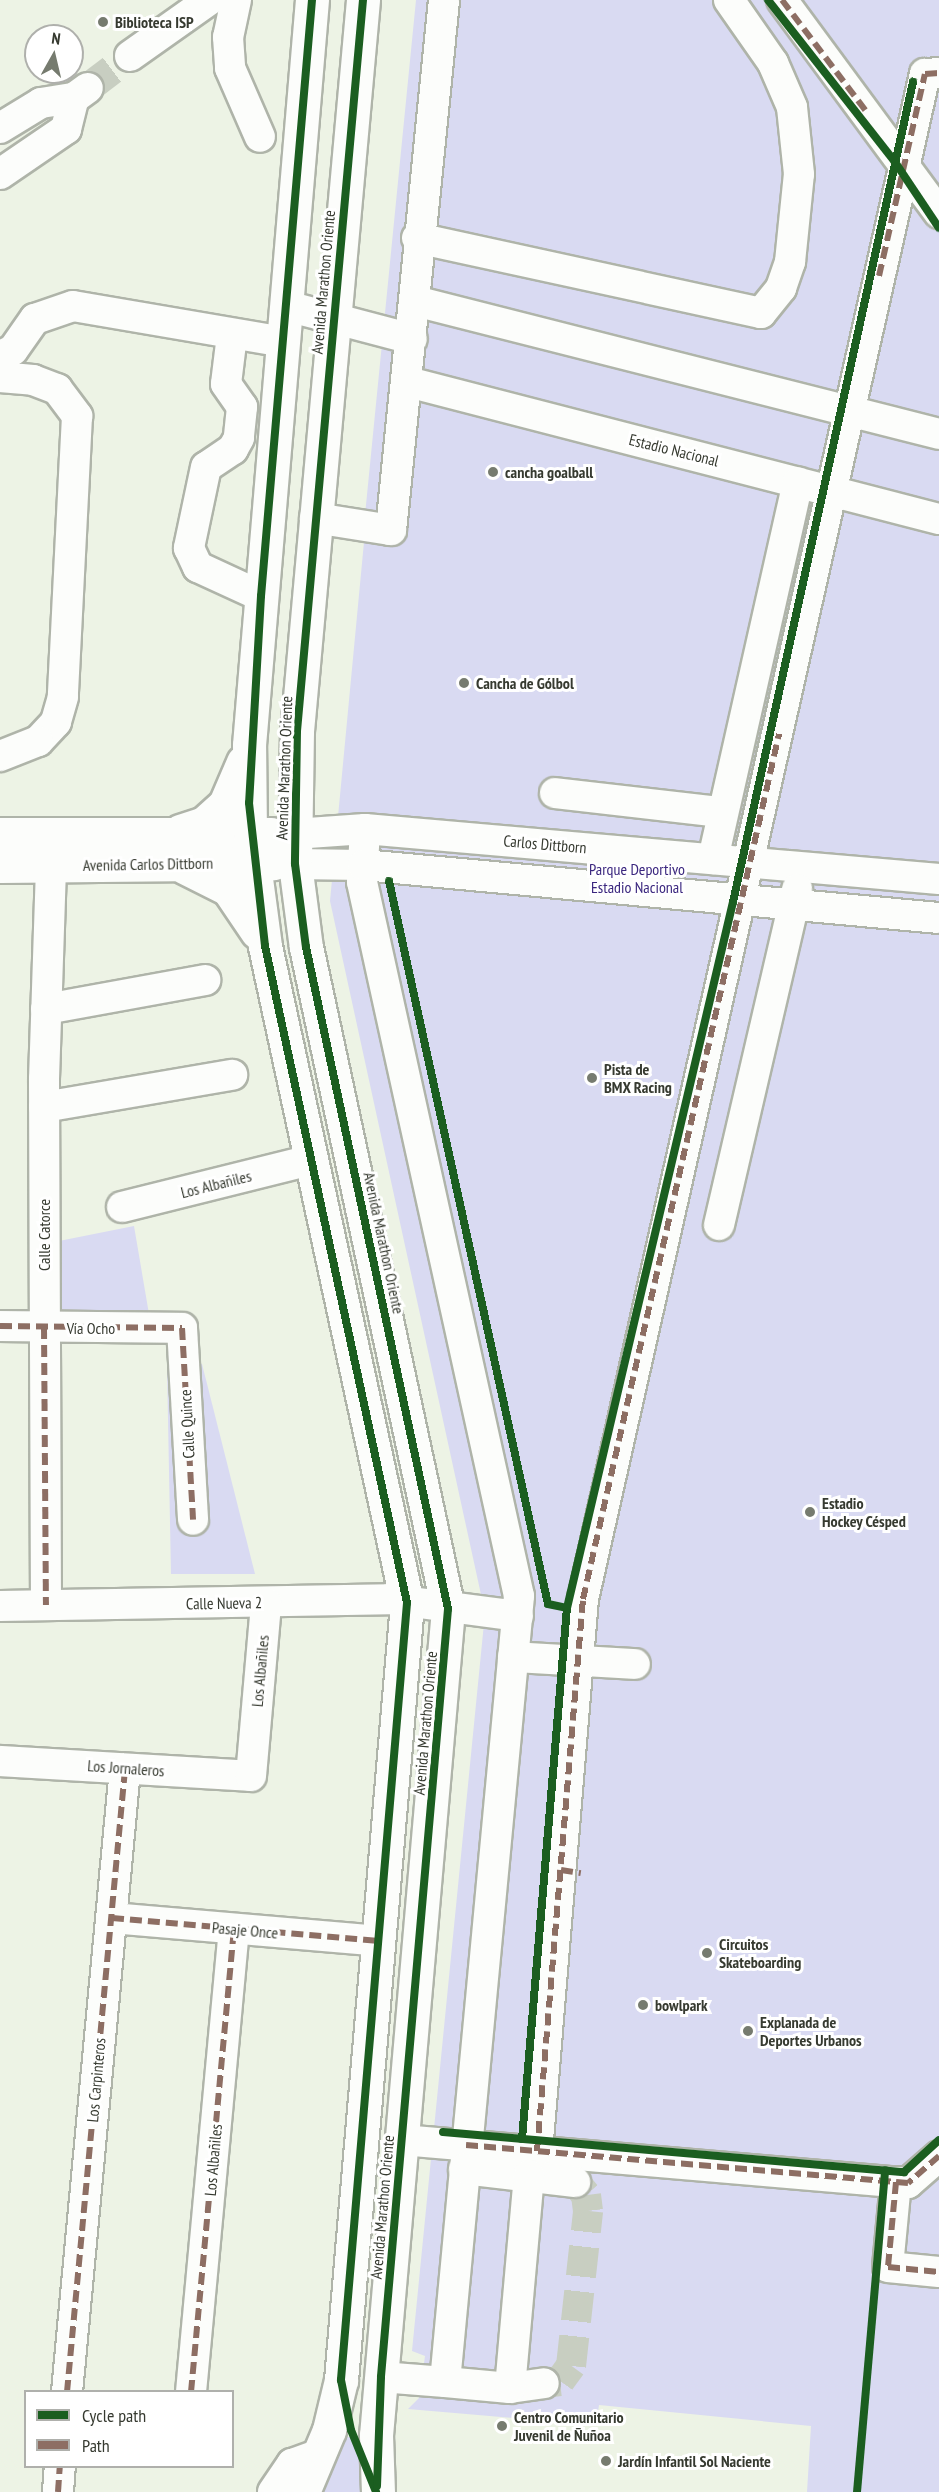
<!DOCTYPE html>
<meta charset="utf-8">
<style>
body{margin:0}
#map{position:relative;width:939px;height:2492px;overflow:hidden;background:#edf3e5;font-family:"PT Sans Narrow",sans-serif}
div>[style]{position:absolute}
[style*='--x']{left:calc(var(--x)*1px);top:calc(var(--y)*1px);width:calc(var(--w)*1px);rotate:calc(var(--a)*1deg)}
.green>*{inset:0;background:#d9daf2}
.minor-tunnel>*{height:30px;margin-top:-15px;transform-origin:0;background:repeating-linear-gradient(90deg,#c8cec1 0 30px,transparent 0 45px)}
.roads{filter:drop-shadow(2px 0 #afb4a9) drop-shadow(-2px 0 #afb4a9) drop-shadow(0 2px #afb4a9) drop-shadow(0 -2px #afb4a9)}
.minor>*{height:30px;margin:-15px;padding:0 15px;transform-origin:15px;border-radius:15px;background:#fcfdfb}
.major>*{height:33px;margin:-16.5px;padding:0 16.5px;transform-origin:16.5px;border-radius:16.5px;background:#fcfdfb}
.quiet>*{height:6px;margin-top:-3px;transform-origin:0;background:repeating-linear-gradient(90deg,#8d6e63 0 12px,transparent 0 18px)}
.cycleway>*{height:8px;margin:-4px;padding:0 4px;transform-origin:4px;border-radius:4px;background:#1b5e20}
.dots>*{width:16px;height:16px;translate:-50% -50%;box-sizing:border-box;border:3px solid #fff;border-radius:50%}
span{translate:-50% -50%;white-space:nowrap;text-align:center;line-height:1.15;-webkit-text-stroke:6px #fff;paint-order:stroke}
.poi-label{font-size:16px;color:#363a30;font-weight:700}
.left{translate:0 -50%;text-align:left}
.street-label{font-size:16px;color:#363a30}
.park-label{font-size:16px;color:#3a267e}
.legend{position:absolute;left:24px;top:2390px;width:210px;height:78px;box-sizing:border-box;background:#fff;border:2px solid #afb0ac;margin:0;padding:8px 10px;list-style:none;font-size:18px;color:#363a30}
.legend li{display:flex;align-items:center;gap:12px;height:30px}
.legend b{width:30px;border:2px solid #afb0ac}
.north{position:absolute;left:24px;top:24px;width:60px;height:60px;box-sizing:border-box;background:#fff;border:2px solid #afb0ac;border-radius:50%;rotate:8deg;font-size:16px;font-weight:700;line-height:24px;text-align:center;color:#363a30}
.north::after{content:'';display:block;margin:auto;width:21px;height:27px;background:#767b6f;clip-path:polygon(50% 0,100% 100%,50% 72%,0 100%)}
</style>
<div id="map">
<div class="green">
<i style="clip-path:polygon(416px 0,939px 0,939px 2492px,807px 2492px,811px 2426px,599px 2405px,596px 2425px,408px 2409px,419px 2398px,425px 2356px,412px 2351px,485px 1613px,330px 901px,364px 542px,373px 543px,375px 516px,365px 515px)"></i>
<i style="clip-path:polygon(134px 1226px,150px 1320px,59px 1320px,54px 1242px)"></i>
<i style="clip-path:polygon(202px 1364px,255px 1574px,171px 1574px,167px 1367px)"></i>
<i style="clip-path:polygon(342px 2437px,364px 2437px,366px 2492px,317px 2492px)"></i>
</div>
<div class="minor-tunnel">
<i style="--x:88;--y:88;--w:53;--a:-37.3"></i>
<i style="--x:544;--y:2383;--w:16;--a:-7"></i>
<i style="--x:560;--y:2381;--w:19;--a:-54"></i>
<i style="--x:571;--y:2366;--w:156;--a:-83.7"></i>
<i style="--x:588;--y:2211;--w:16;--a:-97"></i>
<i style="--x:586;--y:2195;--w:17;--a:-130"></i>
</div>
<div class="roads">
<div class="minor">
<i style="--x:236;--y:0;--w:38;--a:102"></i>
<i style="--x:228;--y:37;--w:31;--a:86"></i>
<i style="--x:230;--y:68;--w:75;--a:66.5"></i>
<i style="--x:782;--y:0;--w:265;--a:53.6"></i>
<i style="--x:130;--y:56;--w:97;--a:-35.3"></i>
<i style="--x:0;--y:128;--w:48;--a:-31.4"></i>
<i style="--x:41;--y:103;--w:33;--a:-9"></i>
<i style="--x:74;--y:98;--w:17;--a:-36"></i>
<i style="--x:0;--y:174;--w:80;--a:-34.3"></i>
<i style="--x:66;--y:129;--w:32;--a:-76"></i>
<i style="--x:417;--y:238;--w:352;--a:12.3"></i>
<i style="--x:761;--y:313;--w:32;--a:-51"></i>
<i style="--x:781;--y:288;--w:28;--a:-71"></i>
<i style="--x:790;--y:262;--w:88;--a:-84.2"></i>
<i style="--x:799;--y:174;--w:67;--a:-96"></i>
<i style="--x:792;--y:107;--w:48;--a:-113.4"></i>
<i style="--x:773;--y:63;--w:77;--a:-124.9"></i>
<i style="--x:415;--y:301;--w:541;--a:14.24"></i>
<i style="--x:287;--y:306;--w:129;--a:14.8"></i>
<i style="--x:232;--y:335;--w:49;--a:97"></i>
<i style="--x:226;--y:384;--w:28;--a:55"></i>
<i style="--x:242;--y:407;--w:31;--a:96"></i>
<i style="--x:239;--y:438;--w:13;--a:119"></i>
<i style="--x:233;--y:449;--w:32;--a:146"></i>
<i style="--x:206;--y:467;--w:83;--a:101.9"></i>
<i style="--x:189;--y:548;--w:21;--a:65"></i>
<i style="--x:198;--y:567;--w:69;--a:24.7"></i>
<i style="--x:0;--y:356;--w:14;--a:-25"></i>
<i style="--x:13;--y:350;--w:38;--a:-55"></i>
<i style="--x:35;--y:319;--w:40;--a:-18.9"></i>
<i style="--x:73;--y:306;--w:214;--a:9.7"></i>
<i style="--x:0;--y:377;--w:33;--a:5"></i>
<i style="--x:33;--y:380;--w:26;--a:21"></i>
<i style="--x:57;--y:389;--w:34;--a:53"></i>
<i style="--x:77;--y:416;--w:281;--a:92.9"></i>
<i style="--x:63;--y:697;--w:26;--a:106"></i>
<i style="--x:56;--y:722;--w:26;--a:133"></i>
<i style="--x:38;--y:741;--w:41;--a:158.5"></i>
<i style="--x:408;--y:382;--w:548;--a:14.47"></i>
<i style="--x:315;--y:518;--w:77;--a:9"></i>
<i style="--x:391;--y:530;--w:533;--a:-84.29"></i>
<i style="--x:555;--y:793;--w:165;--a:6.6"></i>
<i style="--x:365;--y:829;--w:53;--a:93.2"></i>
<i style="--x:362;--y:882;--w:731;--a:77.6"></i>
<i style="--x:519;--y:1596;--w:789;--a:95.38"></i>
<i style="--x:445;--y:2382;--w:65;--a:5.3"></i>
<i style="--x:510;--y:2388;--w:34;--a:-8"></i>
<i style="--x:294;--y:834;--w:71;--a:-4"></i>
<i style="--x:365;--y:829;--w:576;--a:4.98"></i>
<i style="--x:713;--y:859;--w:386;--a:-77.3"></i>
<i style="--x:295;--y:864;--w:68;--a:0.8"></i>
<i style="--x:363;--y:865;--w:578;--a:5.26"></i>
<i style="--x:46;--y:1009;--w:162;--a:-10.3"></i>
<i style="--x:44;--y:1107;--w:191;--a:-9.7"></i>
<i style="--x:122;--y:1207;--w:194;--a:-14"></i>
<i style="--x:719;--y:1225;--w:345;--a:-76.9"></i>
<i style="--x:0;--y:1326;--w:182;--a:0.6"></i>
<i style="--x:182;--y:1328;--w:192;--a:86.7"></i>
<i style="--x:46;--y:1605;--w:526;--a:-90.22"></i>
<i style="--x:44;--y:1079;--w:214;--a:-88.1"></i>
<i style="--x:0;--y:1606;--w:389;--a:-1"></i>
<i style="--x:389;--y:1599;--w:130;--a:7.5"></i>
<i style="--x:513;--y:1657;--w:122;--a:3.3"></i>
<i style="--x:0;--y:1761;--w:251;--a:3.4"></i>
<i style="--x:251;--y:1776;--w:174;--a:-85"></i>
<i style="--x:112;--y:1918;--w:268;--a:4.9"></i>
<i style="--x:402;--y:2140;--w:496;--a:4.9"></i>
<i style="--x:537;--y:2151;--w:554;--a:-85.24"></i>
<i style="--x:583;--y:1599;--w:1563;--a:-77.36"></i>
<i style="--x:925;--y:74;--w:14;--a:-4"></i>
<i style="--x:939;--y:2156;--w:41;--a:138.9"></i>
<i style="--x:908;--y:2183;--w:12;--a:-175"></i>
<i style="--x:896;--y:2182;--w:85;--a:95.4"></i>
<i style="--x:888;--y:2267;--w:51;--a:5.6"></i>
<i style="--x:464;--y:2169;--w:112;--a:6.7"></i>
<i style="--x:381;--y:2377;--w:64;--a:4.5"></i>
<i style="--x:510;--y:2388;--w:214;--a:-84.9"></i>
<i style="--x:67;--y:2392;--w:626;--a:-84.68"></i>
<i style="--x:191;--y:2392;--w:465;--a:-84.7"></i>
<i style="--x:58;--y:2492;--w:26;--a:-86"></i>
<i style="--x:273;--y:2492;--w:34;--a:-56"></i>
<i style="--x:292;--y:2464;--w:30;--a:-20"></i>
</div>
<div class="major">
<i style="--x:363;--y:0;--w:734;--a:95.16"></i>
<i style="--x:297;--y:731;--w:133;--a:90.9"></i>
<i style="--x:295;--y:864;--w:84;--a:82.5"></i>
<i style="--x:306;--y:947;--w:677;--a:77.89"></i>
<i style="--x:448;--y:1609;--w:829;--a:94.98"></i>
<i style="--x:376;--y:2435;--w:57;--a:88"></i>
<i style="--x:180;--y:831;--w:25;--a:-18"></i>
<i style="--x:204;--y:823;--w:28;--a:-42"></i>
<i style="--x:225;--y:804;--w:46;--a:-66.8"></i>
<i style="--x:0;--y:834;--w:271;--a:0"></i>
<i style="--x:0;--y:866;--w:274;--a:-0.6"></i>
<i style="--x:184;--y:867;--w:49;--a:26.6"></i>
<i style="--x:228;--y:889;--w:52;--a:56"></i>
<i style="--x:303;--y:2492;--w:67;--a:-67.2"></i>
<i style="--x:329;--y:2430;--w:51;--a:-76.5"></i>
<i style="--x:341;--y:2380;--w:780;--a:-85.14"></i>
<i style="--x:407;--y:1603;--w:672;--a:-102.2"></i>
<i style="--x:265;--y:946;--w:113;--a:-97.6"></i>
<i style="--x:250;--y:834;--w:89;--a:-90.6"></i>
<i style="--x:249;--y:745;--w:748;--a:-85.17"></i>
</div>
</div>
<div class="quiet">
<i style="--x:782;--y:0;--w:144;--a:52.9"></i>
<i style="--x:879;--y:276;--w:207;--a:-77.2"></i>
<i style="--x:925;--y:74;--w:14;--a:-4"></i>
<i style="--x:0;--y:1326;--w:182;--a:0.6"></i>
<i style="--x:182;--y:1328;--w:192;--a:86.7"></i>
<i style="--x:44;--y:1327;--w:278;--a:89.6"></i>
<i style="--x:561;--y:1870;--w:20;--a:9"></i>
<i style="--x:112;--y:1918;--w:268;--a:4.9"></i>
<i style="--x:466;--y:2145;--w:432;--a:4.9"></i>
<i style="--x:537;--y:2151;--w:554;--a:-85.24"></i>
<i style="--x:583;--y:1599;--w:887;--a:-77.23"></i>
<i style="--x:939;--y:2156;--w:41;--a:138.9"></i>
<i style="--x:908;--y:2183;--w:12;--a:-175"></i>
<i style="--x:896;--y:2182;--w:85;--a:95.4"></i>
<i style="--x:888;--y:2267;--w:51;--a:5.6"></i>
<i style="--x:67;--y:2392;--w:626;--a:-84.68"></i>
<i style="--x:191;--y:2392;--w:465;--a:-84.7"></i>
<i style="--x:58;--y:2492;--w:26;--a:-86"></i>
</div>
<div class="cycleway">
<i style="--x:312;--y:0;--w:598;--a:94.89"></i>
<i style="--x:261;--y:596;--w:207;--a:93.3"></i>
<i style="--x:249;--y:803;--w:144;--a:83.6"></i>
<i style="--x:265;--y:946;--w:672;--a:77.8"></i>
<i style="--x:407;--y:1603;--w:780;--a:94.86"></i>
<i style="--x:341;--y:2380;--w:51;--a:78.7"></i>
<i style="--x:351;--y:2430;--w:67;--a:68"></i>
<i style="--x:363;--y:0;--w:734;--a:95.16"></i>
<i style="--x:297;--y:731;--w:133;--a:90.9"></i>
<i style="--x:295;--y:864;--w:84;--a:82.5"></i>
<i style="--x:306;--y:947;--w:677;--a:77.89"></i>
<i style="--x:448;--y:1609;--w:771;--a:94.99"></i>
<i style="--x:381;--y:2377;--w:109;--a:92.1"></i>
<i style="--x:768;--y:0;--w:206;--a:51.9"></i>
<i style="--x:895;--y:162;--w:79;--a:56.3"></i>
<i style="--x:389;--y:881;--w:740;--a:77.6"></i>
<i style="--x:548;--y:1604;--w:19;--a:12"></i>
<i style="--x:443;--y:2132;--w:463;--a:5"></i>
<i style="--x:904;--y:2172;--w:47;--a:-42.4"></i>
<i style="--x:522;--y:2139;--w:533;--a:-85.16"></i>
<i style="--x:567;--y:1608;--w:725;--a:-76.77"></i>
<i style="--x:733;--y:902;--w:840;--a:-77.62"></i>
<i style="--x:857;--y:2492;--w:323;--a:-85"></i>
</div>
<div class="dots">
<i style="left:103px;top:22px;background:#767b6f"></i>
<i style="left:493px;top:472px;background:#767b6f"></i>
<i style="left:464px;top:683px;background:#767b6f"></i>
<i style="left:592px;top:1078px;background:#767b6f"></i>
<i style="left:810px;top:1512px;background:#767b6f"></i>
<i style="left:707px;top:1953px;background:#767b6f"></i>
<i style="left:643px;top:2005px;background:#767b6f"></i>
<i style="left:748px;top:2031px;background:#767b6f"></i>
<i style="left:502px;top:2426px;background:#767b6f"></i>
<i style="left:606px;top:2461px;background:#767b6f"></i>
</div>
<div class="poi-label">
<span class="left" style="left:115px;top:22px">Biblioteca ISP</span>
<span class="left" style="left:505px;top:472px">cancha goalball</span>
<span class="left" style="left:476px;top:683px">Cancha de Gólbol</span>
<span class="left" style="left:604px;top:1078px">Pista de<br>BMX Racing</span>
<span class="left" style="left:822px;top:1512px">Estadio<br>Hockey Césped</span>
<span class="left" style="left:719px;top:1953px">Circuitos<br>Skateboarding</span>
<span class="left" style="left:655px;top:2005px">bowlpark</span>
<span class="left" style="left:760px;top:2031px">Explanada de<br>Deportes Urbanos</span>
<span class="left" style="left:514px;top:2426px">Centro Comunitario<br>Juvenil de Ñuñoa</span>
<span class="left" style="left:618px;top:2461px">Jardín Infantil Sol Naciente</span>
</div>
<div class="street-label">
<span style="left:323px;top:282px;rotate:-85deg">Avenida Marathon Oriente</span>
<span style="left:674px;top:450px;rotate:14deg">Estadio Nacional</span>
<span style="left:284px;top:768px;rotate:-88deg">Avenida Marathon Oriente</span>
<span style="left:545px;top:844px;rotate:5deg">Carlos Dittborn</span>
<span style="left:148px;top:864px;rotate:-1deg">Avenida Carlos Dittborn</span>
<span style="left:216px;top:1184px;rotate:-14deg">Los Albañiles</span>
<span style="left:44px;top:1235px;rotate:-90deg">Calle Catorce</span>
<span style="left:384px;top:1243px;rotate:78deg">Avenida Marathon Oriente</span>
<span style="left:91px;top:1328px">Vía Ocho</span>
<span style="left:187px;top:1424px;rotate:-93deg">Calle Quince</span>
<span style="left:224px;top:1603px;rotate:-1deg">Calle Nueva 2</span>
<span style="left:260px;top:1671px;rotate:-85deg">Los Albañiles</span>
<span style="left:425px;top:1723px;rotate:-85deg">Avenida Marathon Oriente</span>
<span style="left:126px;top:1768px;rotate:4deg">Los Jornaleros</span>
<span style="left:245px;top:1930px;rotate:5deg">Pasaje Once</span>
<span style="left:96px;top:2080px;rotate:-85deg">Los Carpinteros</span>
<span style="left:213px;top:2160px;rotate:-85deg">Los Albañiles</span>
<span style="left:382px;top:2207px;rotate:-85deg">Avenida Marathon Oriente</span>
</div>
<div class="park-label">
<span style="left:637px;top:878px">Parque Deportivo<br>Estadio Nacional</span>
</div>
<ul class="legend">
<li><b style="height:8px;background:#1b5e20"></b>Cycle path</li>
<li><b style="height:8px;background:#8d6e63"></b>Path</li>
</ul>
<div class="north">N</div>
</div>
